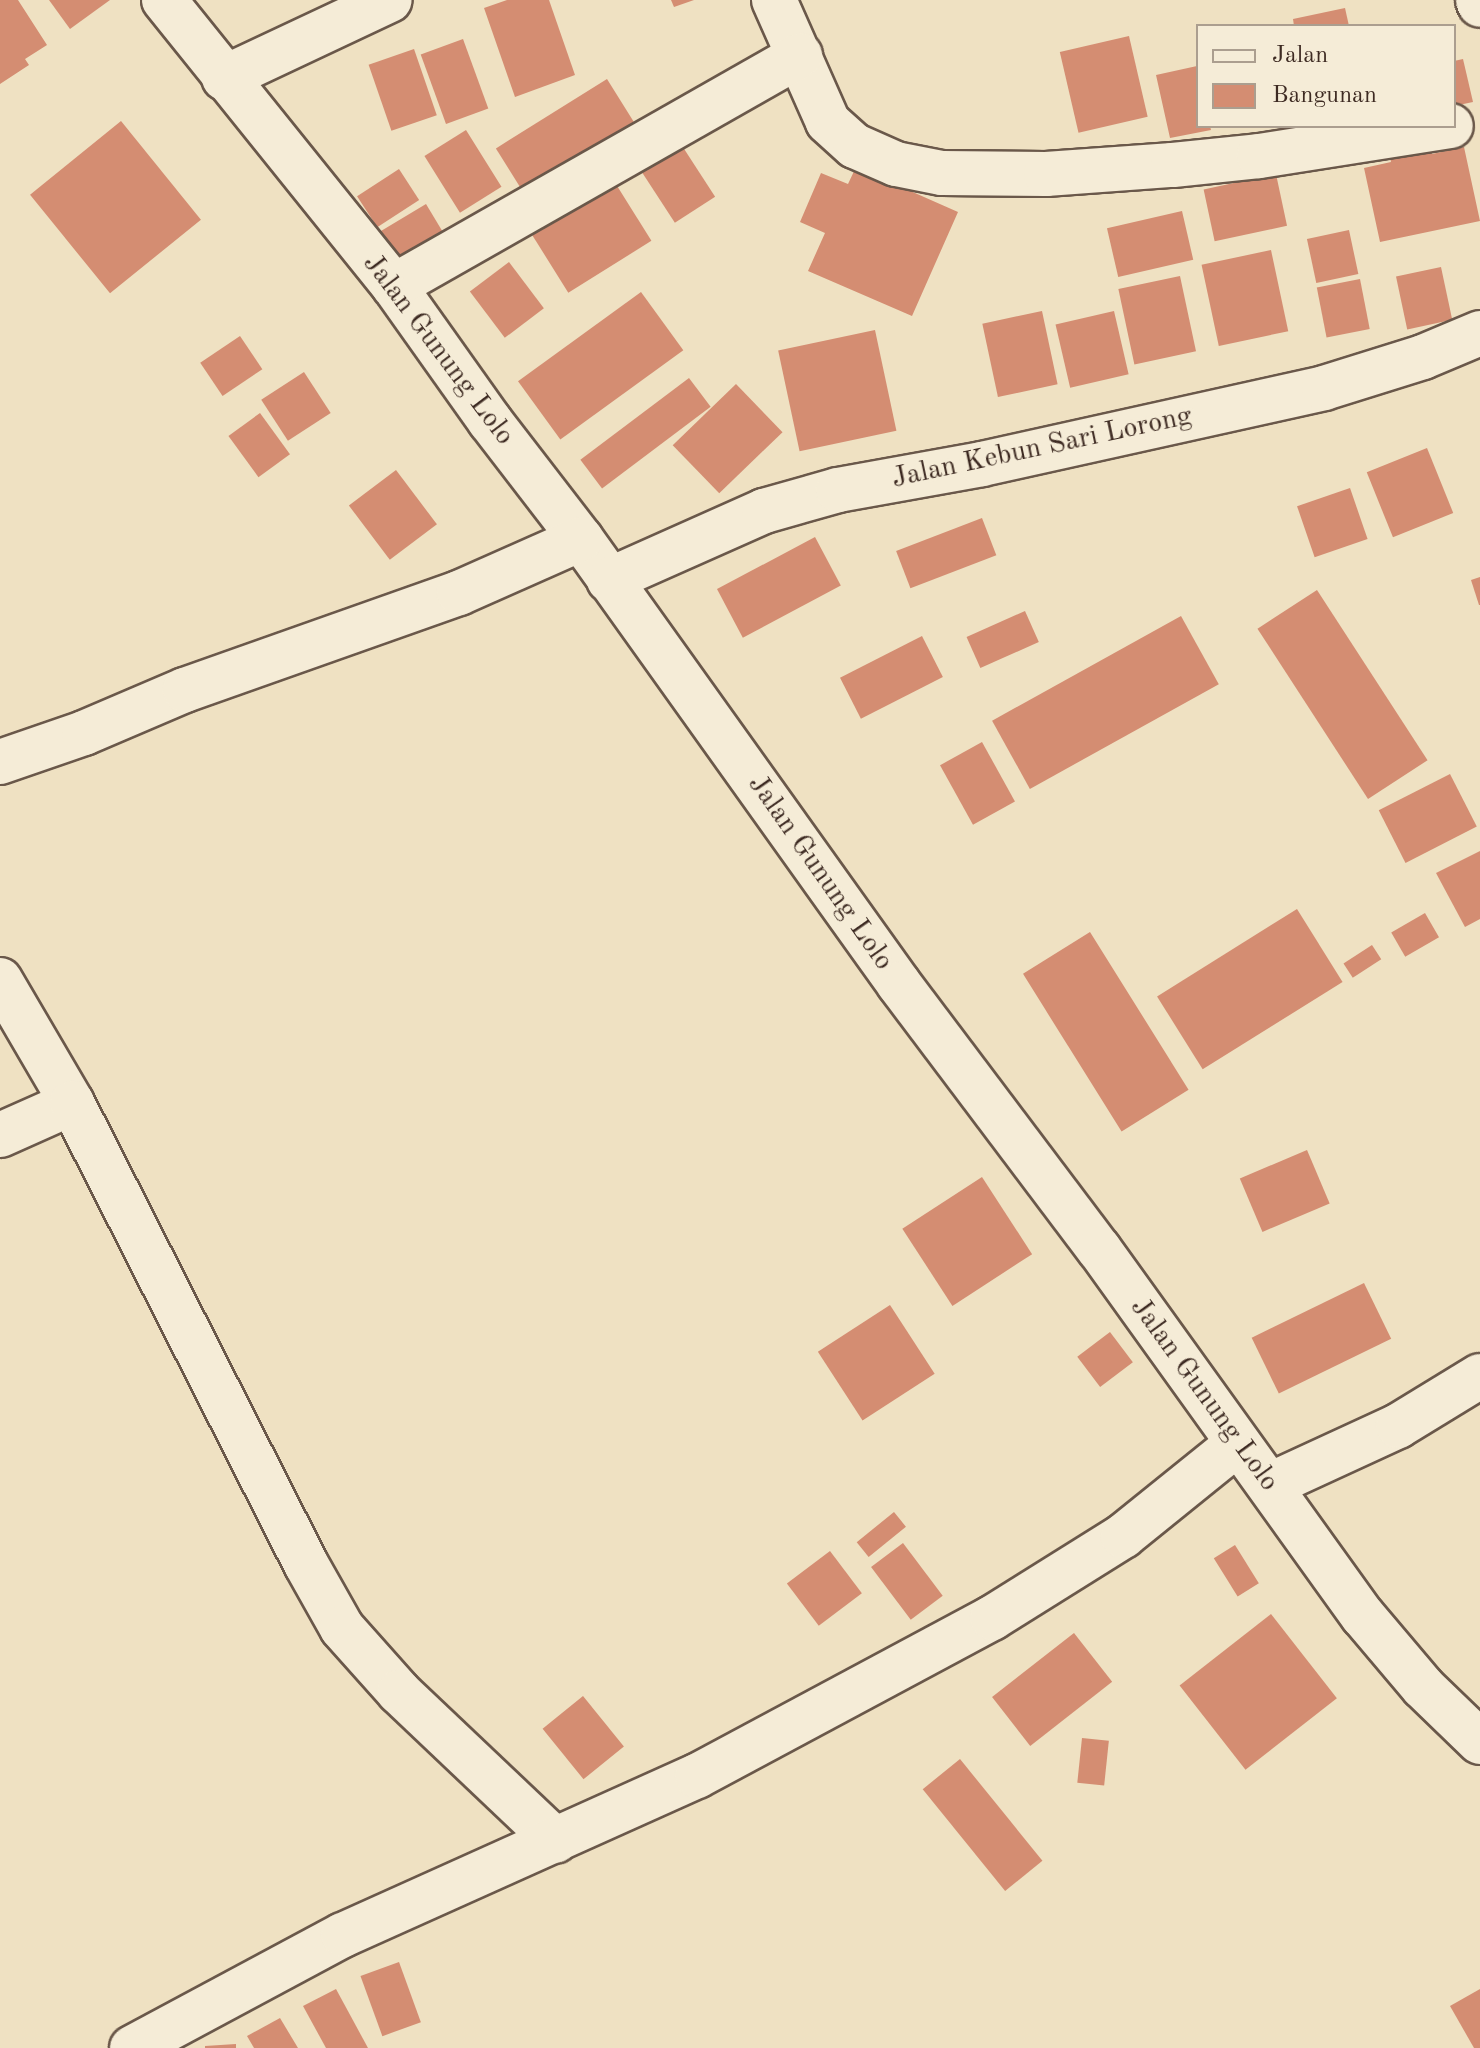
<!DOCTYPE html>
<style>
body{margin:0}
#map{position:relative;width:1480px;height:2048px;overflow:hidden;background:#efe1c2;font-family:"Old Standard TT",serif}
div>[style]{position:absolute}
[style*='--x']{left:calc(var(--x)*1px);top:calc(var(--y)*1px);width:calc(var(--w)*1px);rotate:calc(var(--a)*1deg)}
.building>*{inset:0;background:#d48d72;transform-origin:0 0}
.roads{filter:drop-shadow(2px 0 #6a584a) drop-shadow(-2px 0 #6a584a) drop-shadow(0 2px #6a584a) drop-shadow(0 -2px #6a584a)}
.minor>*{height:44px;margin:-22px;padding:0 22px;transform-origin:22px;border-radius:22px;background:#f5ecd7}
span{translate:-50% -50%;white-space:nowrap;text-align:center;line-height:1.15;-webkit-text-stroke:6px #f5ecd7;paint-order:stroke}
.street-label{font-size:28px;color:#3d2a22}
.legend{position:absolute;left:1196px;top:24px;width:260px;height:104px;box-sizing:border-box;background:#f5ecd7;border:2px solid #ab9e8f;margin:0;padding:10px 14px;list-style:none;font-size:24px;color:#3d2a22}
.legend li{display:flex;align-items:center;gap:16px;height:40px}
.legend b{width:40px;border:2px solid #ab9e8f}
</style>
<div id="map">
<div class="building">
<i style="clip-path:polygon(0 0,18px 0,47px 45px,25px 59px,29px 65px,0 84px)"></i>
<i style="clip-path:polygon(49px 0,110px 0,70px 29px)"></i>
<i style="clip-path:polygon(507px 0,549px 0,575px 75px,515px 97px,484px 8px)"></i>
<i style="clip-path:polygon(671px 0,694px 0,674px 7px)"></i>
<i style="clip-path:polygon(1345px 8px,1349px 26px,1294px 26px,1293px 19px)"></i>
<i style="left:1129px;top:36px;width:83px;height:71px;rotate:77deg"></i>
<i style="left:463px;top:39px;width:74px;height:45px;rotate:70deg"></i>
<i style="left:414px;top:49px;width:70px;height:48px;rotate:71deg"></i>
<i style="clip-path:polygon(1463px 59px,1473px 102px,1454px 106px,1454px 61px)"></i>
<i style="clip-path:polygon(1197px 66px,1198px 126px,1210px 126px,1211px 130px,1170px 138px,1156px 75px)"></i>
<i style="left:607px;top:79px;width:66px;height:131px;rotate:58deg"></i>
<i style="left:121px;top:121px;width:127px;height:117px;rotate:51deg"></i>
<i style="left:466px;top:130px;width:67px;height:49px;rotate:58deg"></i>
<i style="left:677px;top:138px;width:70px;height:48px;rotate:57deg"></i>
<i style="clip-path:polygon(1430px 141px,1432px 154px,1464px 147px,1480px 221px,1380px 242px,1364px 168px,1391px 162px,1388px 149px)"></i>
<i style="clip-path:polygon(856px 167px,958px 212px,912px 316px,808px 271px,825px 233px,800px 222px,821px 173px,848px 184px)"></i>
<i style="left:399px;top:169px;width:37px;height:50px;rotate:57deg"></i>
<i style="left:609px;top:173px;width:80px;height:98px;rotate:58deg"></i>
<i style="left:1276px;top:174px;width:53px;height:74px;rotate:78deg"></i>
<i style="left:426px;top:204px;width:33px;height:53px;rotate:59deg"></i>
<i style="left:1182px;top:211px;width:50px;height:77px;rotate:77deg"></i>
<i style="left:1349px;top:230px;width:45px;height:43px;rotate:78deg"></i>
<i style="left:1271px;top:250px;width:83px;height:71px;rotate:78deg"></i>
<i style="left:509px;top:262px;width:58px;height:49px;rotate:53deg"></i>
<i style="left:1441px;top:267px;width:54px;height:46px;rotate:78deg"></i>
<i style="left:1180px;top:276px;width:77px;height:63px;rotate:78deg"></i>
<i style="left:1360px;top:279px;width:51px;height:44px;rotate:79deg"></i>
<i style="left:641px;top:292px;width:72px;height:152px;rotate:54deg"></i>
<i style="left:1042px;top:311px;width:75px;height:61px;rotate:78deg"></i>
<i style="left:1114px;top:311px;width:65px;height:60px;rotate:77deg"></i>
<i style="left:875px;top:330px;width:103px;height:99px;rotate:78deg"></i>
<i style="left:240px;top:336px;width:40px;height:48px;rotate:56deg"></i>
<i style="left:304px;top:372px;width:49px;height:51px;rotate:57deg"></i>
<i style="left:689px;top:378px;width:36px;height:136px;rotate:53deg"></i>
<i style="left:736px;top:384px;width:67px;height:88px;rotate:46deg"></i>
<i style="left:260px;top:413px;width:51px;height:39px;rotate:54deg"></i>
<i style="left:1427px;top:448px;width:70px;height:65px;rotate:68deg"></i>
<i style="left:396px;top:470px;width:68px;height:59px;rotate:53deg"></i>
<i style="left:1350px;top:488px;width:54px;height:56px;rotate:71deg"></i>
<i style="left:982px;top:518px;width:40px;height:92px;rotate:69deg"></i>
<i style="left:815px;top:537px;width:55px;height:111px;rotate:62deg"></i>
<i style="clip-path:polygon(1480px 577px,1480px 605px,1479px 605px,1471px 580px)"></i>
<i style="left:1317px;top:590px;width:203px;height:71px;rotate:57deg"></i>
<i style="left:1025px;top:611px;width:34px;height:64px;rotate:66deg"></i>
<i style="left:1181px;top:616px;width:78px;height:216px;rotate:61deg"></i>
<i style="left:922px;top:636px;width:46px;height:92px;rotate:63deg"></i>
<i style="left:982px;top:742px;width:68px;height:48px;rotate:61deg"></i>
<i style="left:1450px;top:774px;width:59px;height:80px;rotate:63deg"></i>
<i style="clip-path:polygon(1480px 851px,1480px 919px,1465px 927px,1436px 873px)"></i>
<i style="left:1297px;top:909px;width:86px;height:165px;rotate:58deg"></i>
<i style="left:1425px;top:913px;width:28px;height:39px;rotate:60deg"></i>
<i style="left:1090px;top:932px;width:186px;height:79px;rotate:58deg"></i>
<i style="left:1372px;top:945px;width:17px;height:34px;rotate:57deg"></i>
<i style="left:1307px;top:1150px;width:58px;height:73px;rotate:67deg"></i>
<i style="left:982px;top:1177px;width:92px;height:95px;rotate:57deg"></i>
<i style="left:1364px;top:1283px;width:62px;height:125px;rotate:64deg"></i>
<i style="left:890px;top:1305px;width:82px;height:86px;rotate:57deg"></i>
<i style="left:1110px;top:1332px;width:38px;height:41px;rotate:53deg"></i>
<i style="left:894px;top:1512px;width:19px;height:48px;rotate:51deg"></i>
<i style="left:903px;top:1543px;width:66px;height:40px;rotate:53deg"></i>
<i style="left:1235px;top:1545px;width:45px;height:25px;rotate:58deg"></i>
<i style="left:830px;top:1551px;width:53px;height:54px;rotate:53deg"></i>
<i style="left:1271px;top:1614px;width:107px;height:116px;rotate:52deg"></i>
<i style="left:1074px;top:1633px;width:62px;height:104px;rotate:52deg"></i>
<i style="left:583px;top:1696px;width:65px;height:52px;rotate:51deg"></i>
<i style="left:1082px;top:1738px;width:27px;height:45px;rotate:6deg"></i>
<i style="left:960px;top:1759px;width:131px;height:48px;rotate:51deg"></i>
<i style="left:399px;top:1962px;width:64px;height:41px;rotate:70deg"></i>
<i style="clip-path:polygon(336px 1989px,368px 2048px,326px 2048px,303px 2006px)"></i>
<i style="clip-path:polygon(1480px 1989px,1480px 2048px,1474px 2048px,1450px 2006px)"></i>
<i style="clip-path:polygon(280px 2018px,298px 2048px,254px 2048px,247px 2036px)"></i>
<i style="clip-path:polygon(236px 2044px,236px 2048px,205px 2048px,205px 2046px)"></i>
</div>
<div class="roads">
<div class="minor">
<i style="--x:164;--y:0;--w:367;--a:51.2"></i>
<i style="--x:394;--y:286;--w:166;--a:54.6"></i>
<i style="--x:490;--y:421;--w:149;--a:52.4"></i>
<i style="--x:581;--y:539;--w:547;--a:54.45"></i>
<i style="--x:899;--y:984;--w:332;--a:53"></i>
<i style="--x:1099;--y:1249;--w:452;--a:54.3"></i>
<i style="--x:1363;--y:1616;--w:93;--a:49.8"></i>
<i style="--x:1423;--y:1687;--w:79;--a:44"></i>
<i style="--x:774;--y:0;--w:133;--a:66.1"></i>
<i style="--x:828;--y:122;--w:36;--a:42"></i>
<i style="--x:855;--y:146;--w:45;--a:23.7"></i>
<i style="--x:896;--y:164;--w:47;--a:11.1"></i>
<i style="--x:942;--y:173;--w:104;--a:0.6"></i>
<i style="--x:1046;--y:174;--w:127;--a:-4.1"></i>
<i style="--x:1173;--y:165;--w:86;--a:-6"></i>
<i style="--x:1259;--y:156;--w:194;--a:-8.9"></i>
<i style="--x:1478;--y:0;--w:5;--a:68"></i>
<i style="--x:224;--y:78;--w:183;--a:-25.2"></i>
<i style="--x:394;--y:286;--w:467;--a:-29.6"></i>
<i style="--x:609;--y:580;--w:170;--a:-24"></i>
<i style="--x:764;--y:511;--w:77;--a:-15.8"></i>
<i style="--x:838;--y:490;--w:146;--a:-10.2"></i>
<i style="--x:982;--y:464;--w:350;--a:-12.5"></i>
<i style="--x:1324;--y:388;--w:104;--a:-17.4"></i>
<i style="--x:1423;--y:357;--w:62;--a:-22.8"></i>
<i style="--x:0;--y:762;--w:89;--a:-19"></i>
<i style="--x:84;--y:733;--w:110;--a:-23.1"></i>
<i style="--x:185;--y:690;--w:291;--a:-19.5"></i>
<i style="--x:459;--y:593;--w:133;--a:-23.9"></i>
<i style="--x:0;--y:980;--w:143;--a:59.7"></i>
<i style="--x:72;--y:1103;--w:79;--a:156"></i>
<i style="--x:72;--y:1103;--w:517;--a:63.09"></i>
<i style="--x:306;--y:1564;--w:73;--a:60.6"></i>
<i style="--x:342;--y:1628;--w:86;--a:48.3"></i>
<i style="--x:399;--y:1692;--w:216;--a:43.5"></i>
<i style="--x:1270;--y:1485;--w:141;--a:-24.7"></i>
<i style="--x:1398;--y:1426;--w:96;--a:-31.4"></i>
<i style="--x:132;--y:2048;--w:239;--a:-28.2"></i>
<i style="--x:343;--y:1935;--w:388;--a:-24.2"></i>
<i style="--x:697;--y:1776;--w:335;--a:-28.2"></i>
<i style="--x:992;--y:1618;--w:155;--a:-32"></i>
<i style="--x:1123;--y:1536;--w:146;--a:-38.9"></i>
</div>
</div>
<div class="street-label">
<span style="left:438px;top:350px;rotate:53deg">Jalan Gunung Lolo</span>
<span style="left:1042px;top:448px;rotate:-12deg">Jalan Kebun Sari Lorong</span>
<span style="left:820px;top:873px;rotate:55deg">Jalan Gunung Lolo</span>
<span style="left:1204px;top:1395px;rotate:54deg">Jalan Gunung Lolo</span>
</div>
<ul class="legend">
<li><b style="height:10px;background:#f5ecd7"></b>Jalan</li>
<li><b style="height:22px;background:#d48d72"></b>Bangunan</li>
</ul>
</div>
